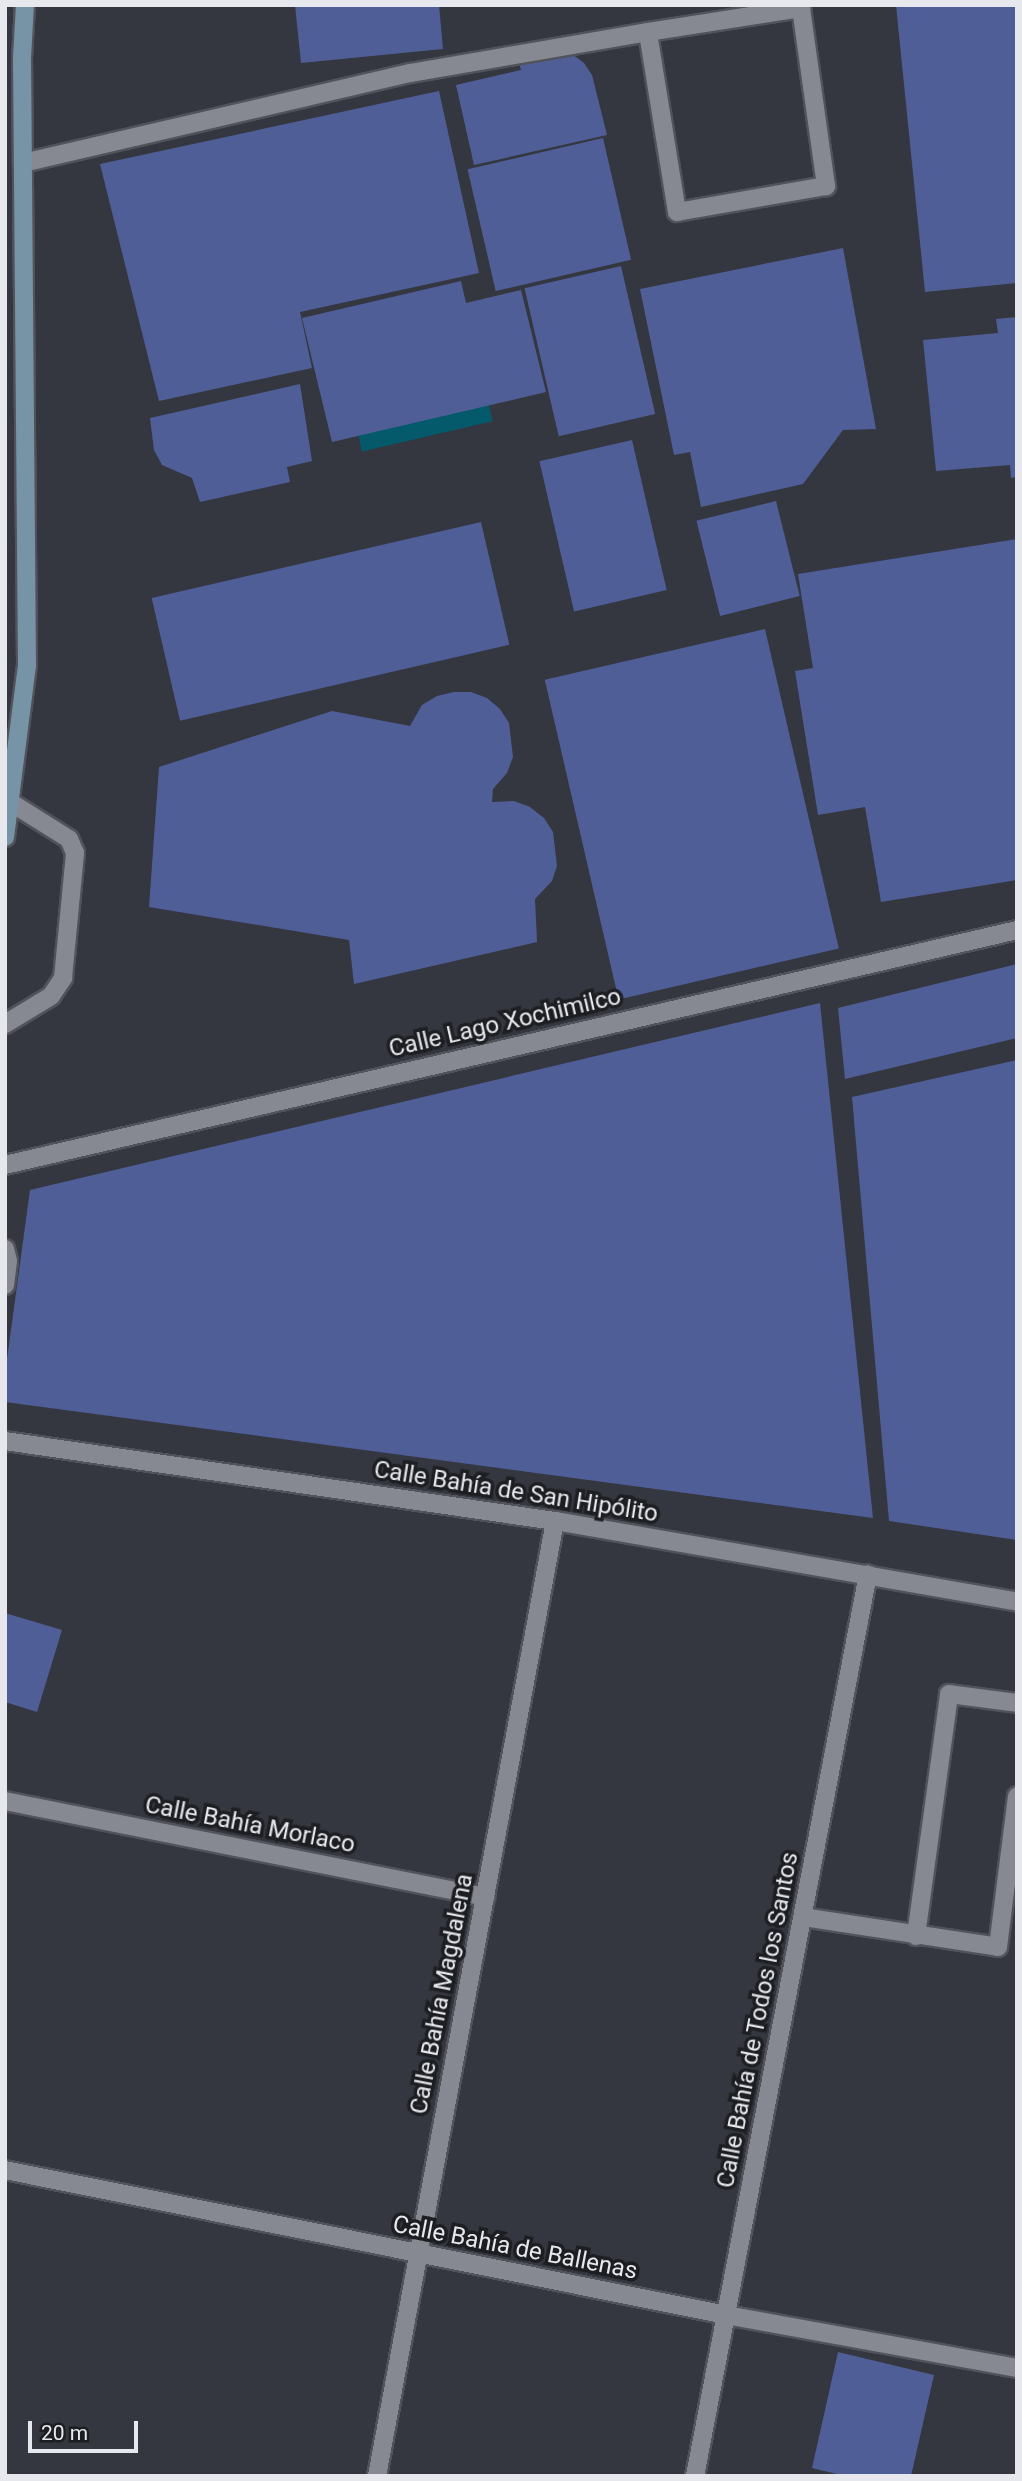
<!DOCTYPE html>
<meta charset="utf-8">
<style>
body{margin:0}
#map{position:relative;width:1022px;height:2481px;overflow:hidden;background:#34373f;font-family:Roboto,sans-serif}
div>[style]{position:absolute}
[style*='--x']{left:calc(var(--x)*1px);top:calc(var(--y)*1px);width:calc(var(--w)*1px);rotate:calc(var(--a)*1deg)}
.water>*{inset:0;background:#04596a;transform-origin:0 0}
.building>*{inset:0;background:#505e97;transform-origin:0 0}
.roads{filter:drop-shadow(2px 0 #51535a) drop-shadow(-2px 0 #51535a) drop-shadow(0 2px #51535a) drop-shadow(0 -2px #51535a)}
.lane>*{height:18px;margin:-9px;padding:0 9px;transform-origin:9px;border-radius:9px;background:#868992}
.street>*{height:18px;margin:-9px;padding:0 9px;transform-origin:9px;border-radius:9px;background:#868992}
.secondary>*{height:18px;margin:-9px;padding:0 9px;transform-origin:9px;border-radius:9px;background:#7794a7}
span{translate:-50% -50%;white-space:nowrap;text-align:center;line-height:1.15;-webkit-text-stroke:7px #1d1e22;paint-order:stroke}
.street-label{font-size:24px;color:#e7e8ee}
.frame{position:absolute;inset:0;border:7px solid #e7e8ee;pointer-events:none}
.scale{position:absolute;left:28px;top:2421px;width:110px;height:32px;box-sizing:border-box;border:4px solid #e7e8ee;border-top:0;padding-left:9px;font-size:21px;line-height:24px;white-space:nowrap;color:#e7e8ee;-webkit-text-stroke:5px #1d1e22;paint-order:stroke}
</style>
<div id="map">
<div class="water">
<i style="left:478px;top:358px;width:65px;height:134px;rotate:77deg"></i>
</div>
<div class="building">
<i style="clip-path:polygon(295px 5px,439px 5px,443px 49px,301px 63px)"></i>
<i style="clip-path:polygon(896px 5px,1017px 5px,1017px 283px,925px 292px)"></i>
<i style="clip-path:polygon(572px 54px,584px 63px,592px 75px,607px 135px,474px 165px,456px 85px,521px 70px,518px 60px)"></i>
<i style="clip-path:polygon(439px 91px,479px 273px,300px 312px,312px 368px,159px 401px,100px 164px)"></i>
<i style="left:603px;top:138px;width:125px;height:139px;rotate:77deg"></i>
<i style="clip-path:polygon(843px 248px,876px 429px,843px 430px,803px 484px,701px 507px,690px 452px,674px 455px,640px 289px)"></i>
<i style="left:621px;top:266px;width:152px;height:99px;rotate:77deg"></i>
<i style="clip-path:polygon(461px 281px,466px 303px,521px 290px,546px 392px,332px 442px,302px 318px)"></i>
<i style="clip-path:polygon(1017px 317px,1017px 477px,1011px 478px,1010px 465px,936px 471px,923px 340px,998px 333px,996px 319px)"></i>
<i style="clip-path:polygon(300px 384px,312px 461px,287px 467px,290px 482px,200px 502px,192px 478px,162px 465px,154px 450px,150px 418px)"></i>
<i style="left:632px;top:440px;width:154px;height:95px;rotate:77deg"></i>
<i style="left:776px;top:501px;width:98px;height:82px;rotate:76deg"></i>
<i style="left:481px;top:522px;width:126px;height:338px;rotate:77deg"></i>
<i style="clip-path:polygon(1017px 539px,1017px 880px,881px 902px,865px 807px,818px 815px,795px 671px,813px 668px,798px 574px)"></i>
<i style="left:765px;top:629px;width:328px;height:226px;rotate:77deg"></i>
<i style="clip-path:polygon(454px 692px,471px 692px,487px 698px,500px 709px,509px 723px,513px 757px,507px 773px,493px 789px,492px 802px,514px 801px,530px 807px,544px 818px,553px 832px,557px 866px,552px 881px,535px 899px,537px 942px,354px 984px,349px 940px,149px 907px,159px 767px,332px 711px,410px 726px,422px 705px,437px 696px)"></i>
<i style="clip-path:polygon(1017px 964px,1017px 1038px,845px 1079px,838px 1008px)"></i>
<i style="clip-path:polygon(820px 1003px,873px 1518px,5px 1402px,5px 1374px,30px 1190px)"></i>
<i style="clip-path:polygon(1017px 1060px,1017px 1540px,889px 1521px,852px 1097px)"></i>
<i style="clip-path:polygon(5px 1613px,62px 1630px,37px 1712px,5px 1702px)"></i>
<i style="clip-path:polygon(838px 2352px,934px 2375px,911px 2476px,845px 2476px,812px 2468px)"></i>
</div>
<div class="roads">
<div class="lane">
<i style="--x:23;--y:163;--w:397;--a:-13.1"></i>
<i style="--x:410;--y:73;--w:242;--a:-9.8"></i>
<i style="--x:648;--y:32;--w:155;--a:-8.9"></i>
<i style="--x:801;--y:8;--w:180;--a:82"></i>
<i style="--x:826;--y:186;--w:151;--a:170.1"></i>
<i style="--x:677;--y:212;--w:182;--a:-99.2"></i>
<i style="--x:5;--y:1024;--w:54;--a:-31.3"></i>
<i style="--x:51;--y:996;--w:22;--a:-56"></i>
<i style="--x:63;--y:978;--w:126;--a:-84.5"></i>
<i style="--x:75;--y:853;--w:15;--a:-113"></i>
<i style="--x:69;--y:839;--w:70;--a:-147.9"></i>
<i style="--x:5;--y:1249;--w:12;--a:76"></i>
<i style="--x:8;--y:1261;--w:24;--a:97"></i>
<i style="--x:803;--y:1917;--w:197;--a:8.7"></i>
<i style="--x:998;--y:1947;--w:152;--a:-82.8"></i>
<i style="--x:916;--y:1936;--w:244;--a:-82.2"></i>
<i style="--x:949;--y:1694;--w:69;--a:7.5"></i>
</div>
<div class="street">
<i style="--x:5;--y:1165;--w:1039;--a:-13.07"></i>
<i style="--x:5;--y:1441;--w:556;--a:8.28"></i>
<i style="--x:555;--y:1521;--w:469;--a:9.9"></i>
<i style="--x:5;--y:1801;--w:490;--a:11.3"></i>
<i style="--x:5;--y:2170;--w:735;--a:11.37"></i>
<i style="--x:726;--y:2315;--w:296;--a:10.3"></i>
<i style="--x:377;--y:2476;--w:971;--a:-79.44"></i>
<i style="--x:695;--y:2476;--w:918;--a:-79.14"></i>
</div>
<div class="secondary">
<i style="--x:5;--y:837;--w:172;--a:-82.7"></i>
<i style="--x:27;--y:666;--w:608;--a:-90.47"></i>
<i style="--x:22;--y:58;--w:53;--a:-86.8"></i>
</div>
</div>
<div class="street-label">
<span style="left:505px;top:1023px;rotate:-13deg">Calle Lago Xochimilco</span>
<span style="left:516px;top:1492px;rotate:9deg">Calle Bahía de San Hipólito</span>
<span style="left:250px;top:1825px;rotate:11deg">Calle Bahía Morlaco</span>
<span style="left:442px;top:1994px;rotate:-79deg">Calle Bahía Magdalena</span>
<span style="left:758px;top:2020px;rotate:-79deg">Calle Bahía de Todos los Santos</span>
<span style="left:515px;top:2248px;rotate:11deg">Calle Bahía de Ballenas</span>
</div>
<div class="frame"></div>
<div class="scale">20 m</div>
</div>
